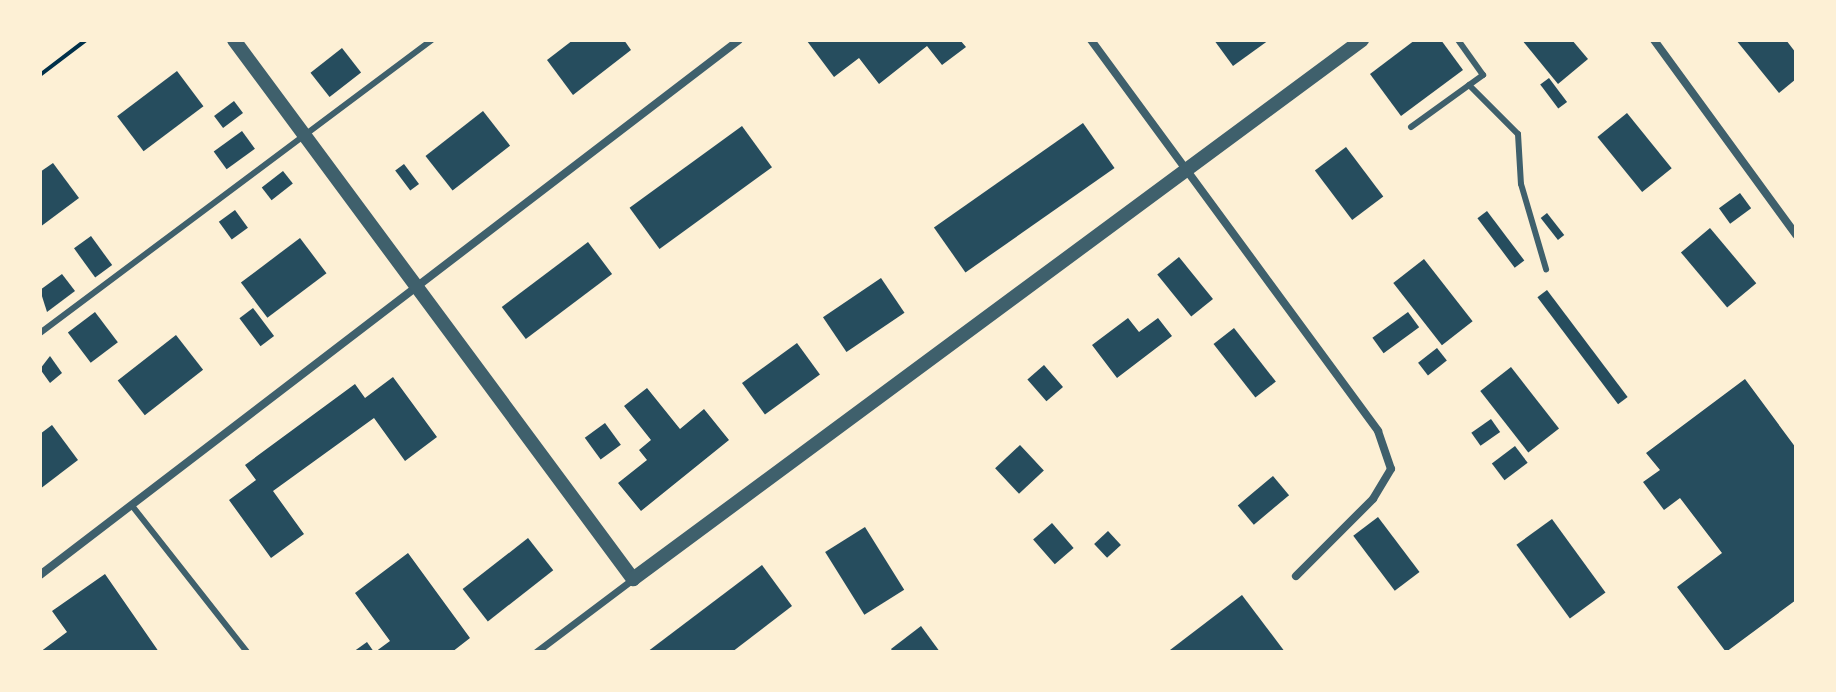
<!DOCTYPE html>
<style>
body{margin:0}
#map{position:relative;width:1836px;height:692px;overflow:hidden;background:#fdf0d5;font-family:Montserrat,sans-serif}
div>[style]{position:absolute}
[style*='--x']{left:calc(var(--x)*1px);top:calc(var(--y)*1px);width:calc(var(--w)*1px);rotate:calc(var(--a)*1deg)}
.building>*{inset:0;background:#264d5e;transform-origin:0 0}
.path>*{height:4px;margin:-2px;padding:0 2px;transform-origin:2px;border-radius:2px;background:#003049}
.service>*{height:6px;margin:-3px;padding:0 3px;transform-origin:3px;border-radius:3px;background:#3f606c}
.pedestrian>*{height:7px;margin:-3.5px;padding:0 3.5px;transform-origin:3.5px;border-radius:3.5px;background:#3f606c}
.minor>*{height:8px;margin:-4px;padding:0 4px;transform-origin:4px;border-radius:4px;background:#3f606c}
.tertiary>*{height:14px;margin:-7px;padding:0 7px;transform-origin:7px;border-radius:7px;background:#3f606c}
span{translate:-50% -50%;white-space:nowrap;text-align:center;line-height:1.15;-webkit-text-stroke:7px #fdf0d5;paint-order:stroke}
.frame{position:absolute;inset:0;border:42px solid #fdf0d5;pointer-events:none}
</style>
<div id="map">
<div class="building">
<i style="clip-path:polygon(573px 40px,624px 40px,631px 50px,573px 95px,547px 60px)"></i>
<i style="clip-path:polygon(960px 40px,966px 47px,942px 65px,927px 46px,879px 84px,859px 58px,834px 77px,807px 41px)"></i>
<i style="clip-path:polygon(1214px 40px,1269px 40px,1233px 66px)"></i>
<i style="clip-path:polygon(1415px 40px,1441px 40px,1463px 70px,1401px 116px,1370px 74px)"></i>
<i style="clip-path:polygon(1522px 40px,1572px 40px,1588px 59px,1558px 84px)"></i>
<i style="clip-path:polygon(1736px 40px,1786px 40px,1796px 53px,1796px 79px,1779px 93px)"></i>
<i style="left:342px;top:48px;width:31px;height:40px;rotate:52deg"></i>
<i style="left:177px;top:71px;width:44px;height:75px;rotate:53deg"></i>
<i style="left:1549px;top:78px;width:30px;height:11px;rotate:53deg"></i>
<i style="left:234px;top:101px;width:15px;height:25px;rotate:53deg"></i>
<i style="left:483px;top:111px;width:44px;height:73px;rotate:52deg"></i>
<i style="left:1627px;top:113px;width:71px;height:38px;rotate:51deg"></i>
<i style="left:1083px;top:123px;width:55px;height:182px;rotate:55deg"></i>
<i style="left:742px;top:126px;width:51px;height:139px;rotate:54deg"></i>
<i style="left:242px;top:131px;width:22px;height:35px;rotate:54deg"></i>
<i style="left:1346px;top:147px;width:62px;height:39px;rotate:53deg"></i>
<i style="clip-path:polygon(53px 163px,79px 198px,40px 227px,40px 172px)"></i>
<i style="left:404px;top:164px;width:25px;height:11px;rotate:53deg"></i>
<i style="left:283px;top:171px;width:16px;height:27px;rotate:52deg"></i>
<i style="left:1740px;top:193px;width:19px;height:26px;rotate:54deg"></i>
<i style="left:235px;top:210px;width:22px;height:20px;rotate:54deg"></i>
<i style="left:1487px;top:211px;width:62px;height:12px;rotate:53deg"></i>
<i style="left:1547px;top:213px;width:28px;height:8px;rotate:52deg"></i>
<i style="left:1710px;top:228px;width:72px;height:38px;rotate:50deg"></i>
<i style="left:91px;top:236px;width:36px;height:21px;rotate:54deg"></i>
<i style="left:300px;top:238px;width:44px;height:74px;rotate:53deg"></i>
<i style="left:588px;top:242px;width:40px;height:108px;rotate:53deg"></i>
<i style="left:1179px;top:257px;width:54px;height:28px;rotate:51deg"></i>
<i style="left:1424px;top:259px;width:79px;height:39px;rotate:52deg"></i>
<i style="clip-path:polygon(62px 274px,75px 291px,47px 312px,40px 290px)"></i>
<i style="left:881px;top:278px;width:42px;height:70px;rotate:56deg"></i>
<i style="left:1547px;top:290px;width:134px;height:12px;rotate:53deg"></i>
<i style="left:253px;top:308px;width:35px;height:17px;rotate:53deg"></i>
<i style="left:95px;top:312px;width:38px;height:34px;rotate:53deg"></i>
<i style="left:1408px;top:312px;width:19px;height:44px;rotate:54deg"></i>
<i style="clip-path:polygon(1128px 318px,1139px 332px,1158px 318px,1172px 336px,1117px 378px,1092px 345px)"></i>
<i style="left:1234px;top:328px;width:68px;height:26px;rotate:52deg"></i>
<i style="left:176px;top:335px;width:44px;height:74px;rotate:52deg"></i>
<i style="left:797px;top:343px;width:39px;height:68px;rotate:54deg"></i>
<i style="left:1437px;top:348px;width:16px;height:24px;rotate:52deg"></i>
<i style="clip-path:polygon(50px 356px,62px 373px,50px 383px,40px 369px)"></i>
<i style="left:1044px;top:365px;width:29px;height:22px;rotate:49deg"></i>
<i style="left:1511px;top:367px;width:78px;height:39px;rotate:52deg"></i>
<i style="clip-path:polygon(393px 377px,437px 437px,405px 461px,374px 418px,273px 491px,304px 534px,271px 558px,229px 500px,256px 480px,245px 465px,355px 384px,365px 398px)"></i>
<i style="clip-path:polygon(1745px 379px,1796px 448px,1796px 600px,1726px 652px,1677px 587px,1722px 553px,1680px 498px,1664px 510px,1643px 482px,1660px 470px,1646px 453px)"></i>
<i style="clip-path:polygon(647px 388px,680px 429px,704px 409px,729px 440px,641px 511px,618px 483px,647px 460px,639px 450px,651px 440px,624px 406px)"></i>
<i style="left:1491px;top:419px;width:16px;height:24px;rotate:55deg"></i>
<i style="left:605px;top:423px;width:27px;height:25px;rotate:54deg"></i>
<i style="clip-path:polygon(52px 425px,78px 460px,40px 489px,40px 434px)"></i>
<i style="left:1020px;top:445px;width:35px;height:34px;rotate:47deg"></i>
<i style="left:1515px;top:446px;width:21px;height:29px;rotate:53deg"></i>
<i style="left:1273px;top:476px;width:25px;height:46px;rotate:50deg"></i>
<i style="left:1378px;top:517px;width:69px;height:31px;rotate:53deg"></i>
<i style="left:1552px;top:519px;width:91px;height:44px;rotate:54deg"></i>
<i style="left:1052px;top:523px;width:33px;height:25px;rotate:49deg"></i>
<i style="left:865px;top:527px;width:74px;height:47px;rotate:58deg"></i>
<i style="left:1108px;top:531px;width:19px;height:19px;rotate:47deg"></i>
<i style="left:528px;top:538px;width:41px;height:83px;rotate:52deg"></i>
<i style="clip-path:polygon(408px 553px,470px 638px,452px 652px,375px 652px,390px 641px,355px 593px)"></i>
<i style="clip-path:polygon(762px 565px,792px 606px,732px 652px,647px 652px)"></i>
<i style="clip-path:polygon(105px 574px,159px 652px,40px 652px,67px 632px,52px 611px)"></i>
<i style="clip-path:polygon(1242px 595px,1285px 652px,1172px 652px,1170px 650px)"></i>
<i style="clip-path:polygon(921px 626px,940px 652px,893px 652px,891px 649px)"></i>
<i style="clip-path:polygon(367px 642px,374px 652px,353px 652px)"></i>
</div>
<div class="path">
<i style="--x:40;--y:75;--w:58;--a:-37.3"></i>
</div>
<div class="service">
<i style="--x:1469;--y:85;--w:69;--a:45"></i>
<i style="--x:1518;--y:134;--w:50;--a:86.6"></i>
<i style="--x:1521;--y:184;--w:89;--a:73.6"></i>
<i style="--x:1411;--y:127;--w:89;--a:-35.8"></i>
<i style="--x:1483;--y:75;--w:43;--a:-125.5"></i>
<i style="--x:40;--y:333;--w:489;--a:-36.8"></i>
<i style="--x:133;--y:507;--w:184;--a:51.8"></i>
</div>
<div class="pedestrian">
<i style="--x:536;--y:652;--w:121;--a:-37"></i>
</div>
<div class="minor">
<i style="--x:1091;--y:40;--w:485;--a:53.7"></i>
<i style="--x:1378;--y:431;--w:40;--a:71.1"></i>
<i style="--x:1391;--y:469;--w:35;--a:121"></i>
<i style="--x:1373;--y:499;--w:109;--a:135"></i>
<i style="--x:1654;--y:40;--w:241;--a:53.9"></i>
<i style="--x:40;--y:575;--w:880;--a:-37.43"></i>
</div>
<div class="tertiary">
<i style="--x:234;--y:40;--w:671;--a:53.49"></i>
<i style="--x:633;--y:579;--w:907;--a:-36.48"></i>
</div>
<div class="frame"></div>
</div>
